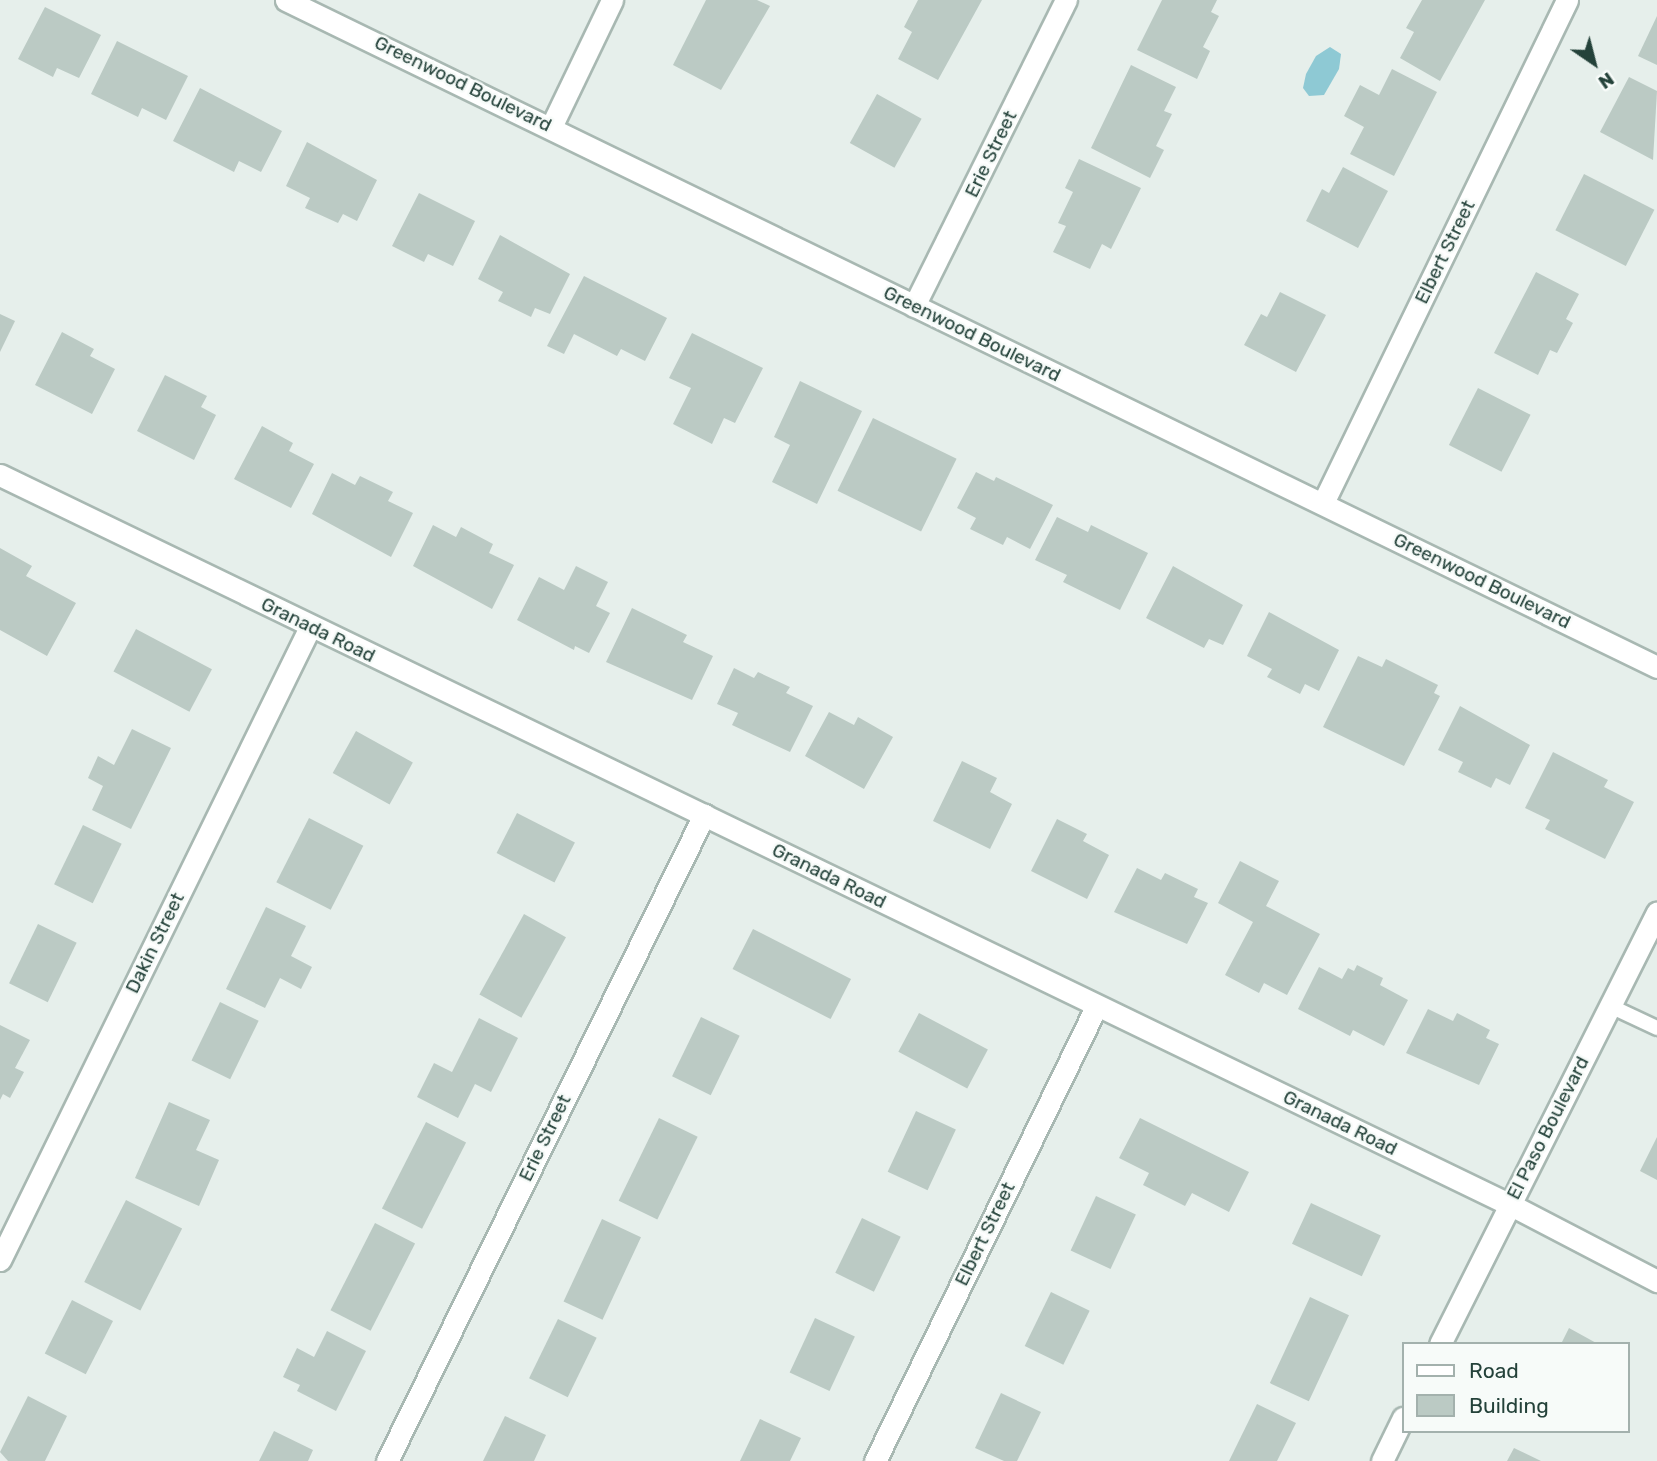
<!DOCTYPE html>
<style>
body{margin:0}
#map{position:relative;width:1657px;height:1461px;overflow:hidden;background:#e6efeb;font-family:Rubik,sans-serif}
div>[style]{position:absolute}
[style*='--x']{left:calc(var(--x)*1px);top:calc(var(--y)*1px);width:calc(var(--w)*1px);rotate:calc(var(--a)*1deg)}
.water>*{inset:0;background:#8ec9d4}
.building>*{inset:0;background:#bbcac4;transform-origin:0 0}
.roads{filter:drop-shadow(2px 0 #a8b8b2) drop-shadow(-2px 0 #a8b8b2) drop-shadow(0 2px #a8b8b2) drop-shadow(0 -2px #a8b8b2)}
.service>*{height:14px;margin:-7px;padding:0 7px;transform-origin:7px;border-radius:7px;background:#fff}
.minor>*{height:21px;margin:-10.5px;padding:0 10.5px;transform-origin:10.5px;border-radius:10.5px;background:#fff}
.tertiary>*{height:21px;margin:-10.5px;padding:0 10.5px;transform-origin:10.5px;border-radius:10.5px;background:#fff}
span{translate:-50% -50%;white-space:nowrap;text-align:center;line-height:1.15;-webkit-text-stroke:5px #f7fbf9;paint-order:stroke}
.street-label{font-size:19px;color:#24423a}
.legend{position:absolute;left:1402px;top:1342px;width:228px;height:91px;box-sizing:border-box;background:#f7fbf9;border:2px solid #a3b1ad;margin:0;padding:9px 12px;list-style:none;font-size:21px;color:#24423a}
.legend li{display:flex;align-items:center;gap:14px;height:35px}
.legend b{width:35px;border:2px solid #a3b1ad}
.north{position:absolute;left:1559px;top:28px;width:70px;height:70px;-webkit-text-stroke:5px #f7fbf9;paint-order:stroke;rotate:145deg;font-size:19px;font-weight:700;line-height:28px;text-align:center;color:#24423a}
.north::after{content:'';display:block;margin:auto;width:24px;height:32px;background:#24423a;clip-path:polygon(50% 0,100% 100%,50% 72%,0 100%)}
</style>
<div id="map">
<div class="water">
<i style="clip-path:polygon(1330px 47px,1341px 54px,1339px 69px,1324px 95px,1309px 96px,1303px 88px,1306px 74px,1316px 56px)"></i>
</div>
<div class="building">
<i style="clip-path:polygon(706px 0,757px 0,770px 6px,721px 90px,673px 65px)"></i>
<i style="clip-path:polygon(918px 0,982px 0,938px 80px,898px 59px,912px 32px,904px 27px)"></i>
<i style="clip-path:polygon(1162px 0,1217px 0,1211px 12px,1219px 16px,1203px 47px,1210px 51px,1197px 79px,1137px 50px)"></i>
<i style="clip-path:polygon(1422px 0,1485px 0,1440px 81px,1400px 58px,1414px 32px,1406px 28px)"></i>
<i style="clip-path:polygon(45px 7px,101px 35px,79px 78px,57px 68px,53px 77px,18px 59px)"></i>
<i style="clip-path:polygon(1657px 16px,1657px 65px,1638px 56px)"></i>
<i style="clip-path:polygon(117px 41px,188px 76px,166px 120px,142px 108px,138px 117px,91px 94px)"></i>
<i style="clip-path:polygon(1131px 65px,1176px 87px,1164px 111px,1172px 114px,1156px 146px,1164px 150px,1150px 178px,1091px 148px)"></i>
<i style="clip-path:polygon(1392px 69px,1437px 92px,1394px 176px,1350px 154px,1364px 127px,1344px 116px,1360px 85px,1379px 95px)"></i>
<i style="clip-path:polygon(1629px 77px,1657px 91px,1653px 160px,1600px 132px)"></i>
<i style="clip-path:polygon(200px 88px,282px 131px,261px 172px,239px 161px,234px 172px,173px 141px)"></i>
<i style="left:877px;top:94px;width:51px;height:56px;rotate:29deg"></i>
<i style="clip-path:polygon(307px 142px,377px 180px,357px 221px,343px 214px,338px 223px,305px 208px,310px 198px,286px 186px)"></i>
<i style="clip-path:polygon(1079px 159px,1141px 188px,1111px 249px,1102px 244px,1090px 269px,1053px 252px,1066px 226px,1058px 223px,1073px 192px,1065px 188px)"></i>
<i style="clip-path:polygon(1343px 167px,1388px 191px,1358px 248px,1306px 221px,1322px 189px,1329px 193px)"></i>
<i style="left:1584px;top:174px;width:79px;height:63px;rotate:27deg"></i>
<i style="clip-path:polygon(419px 193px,475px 221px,453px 266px,428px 254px,424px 262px,392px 246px)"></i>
<i style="clip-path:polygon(500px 235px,570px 274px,550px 314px,535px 308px,531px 317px,498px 301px,503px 292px,478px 279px)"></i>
<i style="clip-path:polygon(1536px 272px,1579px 294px,1566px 319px,1573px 323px,1557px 353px,1550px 350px,1538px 375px,1494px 353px)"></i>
<i style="clip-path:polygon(584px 276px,667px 318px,645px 361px,621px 349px,617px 356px,574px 334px,564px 354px,547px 346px)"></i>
<i style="clip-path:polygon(1280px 292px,1326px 315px,1296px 372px,1244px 345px,1261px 314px,1267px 317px)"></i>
<i style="clip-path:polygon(0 314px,15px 321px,0 352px)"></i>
<i style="clip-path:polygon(62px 332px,94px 349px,90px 356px,115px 369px,92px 414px,35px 385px)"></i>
<i style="clip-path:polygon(692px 333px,763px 368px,735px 423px,724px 418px,712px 444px,673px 424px,691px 388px,669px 378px)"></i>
<i style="clip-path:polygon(165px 375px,207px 396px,201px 407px,216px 415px,194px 460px,137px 431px)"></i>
<i style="clip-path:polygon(800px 381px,862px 411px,817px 504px,772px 482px,790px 445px,774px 437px)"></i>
<i style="left:1478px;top:388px;width:59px;height:64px;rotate:27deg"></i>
<i style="left:873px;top:418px;width:93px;height:81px;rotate:26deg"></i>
<i style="clip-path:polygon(262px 426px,293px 443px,289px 451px,314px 464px,291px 508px,234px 479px)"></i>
<i style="clip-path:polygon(976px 472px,994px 481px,996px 477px,1053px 505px,1030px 549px,1007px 537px,1003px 545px,970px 529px,976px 518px,957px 508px)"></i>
<i style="clip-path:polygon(332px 473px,355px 485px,360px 476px,393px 492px,388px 501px,413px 513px,391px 557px,312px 514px)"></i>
<i style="clip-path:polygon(1057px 517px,1088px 532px,1091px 525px,1148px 553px,1120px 610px,1063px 582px,1067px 575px,1035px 560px)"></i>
<i style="clip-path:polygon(433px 525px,456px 537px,461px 527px,493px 544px,489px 553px,514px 565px,492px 609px,413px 566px)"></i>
<i style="clip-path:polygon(0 548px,32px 566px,26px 576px,76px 603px,47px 656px,0 630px)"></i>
<i style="clip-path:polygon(576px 566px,608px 582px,596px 606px,610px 613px,589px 653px,575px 646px,574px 650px,517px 620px,539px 577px,564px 590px)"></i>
<i style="clip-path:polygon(1173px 566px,1243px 605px,1223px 645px,1209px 639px,1204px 648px,1146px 618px)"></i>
<i style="clip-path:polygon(632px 608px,687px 635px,683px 642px,713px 656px,692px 700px,606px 662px)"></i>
<i style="clip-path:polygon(1269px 612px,1339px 650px,1319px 691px,1305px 684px,1300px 694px,1267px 677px,1272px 669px,1247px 656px)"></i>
<i style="left:136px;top:629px;width:86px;height:48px;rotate:28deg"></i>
<i style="clip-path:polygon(1358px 656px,1382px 667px,1386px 659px,1438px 685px,1434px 693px,1440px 696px,1404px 766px,1323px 727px)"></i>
<i style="clip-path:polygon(734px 668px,754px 678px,758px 672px,790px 687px,786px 693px,813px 706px,790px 752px,732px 725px,738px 713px,717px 704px)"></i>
<i style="clip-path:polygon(1460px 706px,1530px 745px,1510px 785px,1496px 778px,1491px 788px,1458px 772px,1463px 762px,1438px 750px)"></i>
<i style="clip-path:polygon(829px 712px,854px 725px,858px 717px,893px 737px,864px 789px,805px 756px)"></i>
<i style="clip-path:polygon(132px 729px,171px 748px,131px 829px,92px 810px,103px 786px,88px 778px,98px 756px,114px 765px)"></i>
<i style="left:356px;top:731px;width:65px;height:48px;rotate:29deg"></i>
<i style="clip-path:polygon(1553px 752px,1608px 780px,1604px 787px,1634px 802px,1605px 859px,1545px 829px,1550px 820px,1525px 808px)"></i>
<i style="clip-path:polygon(962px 761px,997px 778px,990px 792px,1012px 804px,990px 849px,933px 821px)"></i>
<i style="left:517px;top:813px;width:65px;height:45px;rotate:27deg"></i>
<i style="left:309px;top:818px;width:61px;height:72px;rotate:27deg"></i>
<i style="clip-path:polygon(1057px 819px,1087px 834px,1083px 841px,1109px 855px,1087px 899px,1031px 871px)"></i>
<i style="left:83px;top:825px;width:43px;height:66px;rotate:26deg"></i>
<i style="clip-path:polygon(1240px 861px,1279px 881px,1266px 906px,1320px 934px,1287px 995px,1264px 983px,1259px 993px,1225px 975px,1253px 922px,1218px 903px)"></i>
<i style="clip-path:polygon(1137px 868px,1161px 880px,1165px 873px,1198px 889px,1194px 897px,1208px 903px,1187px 944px,1114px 912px)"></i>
<i style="clip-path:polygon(266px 907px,306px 926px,291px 956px,312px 967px,301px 989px,280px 978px,265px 1008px,226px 989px)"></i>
<i style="left:524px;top:914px;width:48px;height:92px;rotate:29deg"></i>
<i style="left:38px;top:924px;width:43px;height:66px;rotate:26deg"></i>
<i style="left:753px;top:929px;width:110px;height:45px;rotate:27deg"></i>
<i style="clip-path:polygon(1357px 965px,1383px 978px,1380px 985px,1408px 1000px,1384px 1046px,1353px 1030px,1350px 1036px,1298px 1009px,1319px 967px,1342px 979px,1348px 968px,1354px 971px)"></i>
<i style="left:220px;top:1002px;width:43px;height:65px;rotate:26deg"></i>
<i style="clip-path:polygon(1428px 1009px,1453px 1021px,1457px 1013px,1490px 1030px,1486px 1038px,1499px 1044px,1479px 1085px,1406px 1053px)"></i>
<i style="left:919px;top:1013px;width:78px;height:44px;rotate:28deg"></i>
<i style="left:701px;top:1017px;width:43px;height:66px;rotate:26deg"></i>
<i style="clip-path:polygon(479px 1018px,518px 1038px,491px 1092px,475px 1084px,458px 1118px,417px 1097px,434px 1063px,452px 1072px)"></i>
<i style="clip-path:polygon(0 1025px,30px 1040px,15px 1068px,24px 1072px,10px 1098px,3px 1094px,0 1100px)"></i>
<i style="clip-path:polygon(169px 1102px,210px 1120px,196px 1150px,219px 1160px,199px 1206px,135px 1178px)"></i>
<i style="left:916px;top:1111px;width:44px;height:67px;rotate:25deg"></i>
<i style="left:659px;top:1118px;width:43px;height:92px;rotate:26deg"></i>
<i style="clip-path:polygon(1140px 1118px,1249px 1172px,1229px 1212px,1192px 1193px,1185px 1206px,1143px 1185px,1149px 1173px,1119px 1158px)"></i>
<i style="left:426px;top:1122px;width:45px;height:97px;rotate:27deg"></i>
<i style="clip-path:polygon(1657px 1137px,1657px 1180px,1640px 1171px)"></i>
<i style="left:1096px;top:1196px;width:44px;height:60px;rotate:25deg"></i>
<i style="left:126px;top:1200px;width:63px;height:92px;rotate:27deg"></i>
<i style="left:1311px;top:1203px;width:77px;height:45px;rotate:25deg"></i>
<i style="left:862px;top:1218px;width:43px;height:61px;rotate:26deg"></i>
<i style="left:602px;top:1219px;width:43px;height:91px;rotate:25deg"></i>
<i style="left:375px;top:1223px;width:45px;height:98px;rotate:27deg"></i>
<i style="left:1051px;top:1292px;width:43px;height:60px;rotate:26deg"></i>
<i style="left:1310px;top:1297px;width:43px;height:95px;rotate:25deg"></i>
<i style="left:72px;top:1300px;width:46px;height:60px;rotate:27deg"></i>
<i style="left:815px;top:1318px;width:44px;height:60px;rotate:25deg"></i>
<i style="left:558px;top:1319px;width:43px;height:66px;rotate:26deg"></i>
<i style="clip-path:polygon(1569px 1328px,1598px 1344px,1561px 1344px)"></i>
<i style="clip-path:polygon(327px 1331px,366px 1351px,336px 1411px,297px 1391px,300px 1385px,283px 1377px,297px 1348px,314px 1357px)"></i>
<i style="clip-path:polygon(1001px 1393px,1041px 1412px,1017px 1461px,1004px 1461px,975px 1448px)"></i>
<i style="clip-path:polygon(28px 1396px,67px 1416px,45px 1461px,8px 1461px,0 1452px)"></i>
<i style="clip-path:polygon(1257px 1404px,1296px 1423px,1277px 1461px,1229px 1461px)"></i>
<i style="clip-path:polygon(505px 1416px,546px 1435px,534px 1461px,483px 1461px)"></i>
<i style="clip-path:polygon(760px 1419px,801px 1438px,790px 1461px,740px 1461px)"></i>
<i style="clip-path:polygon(274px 1431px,313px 1450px,308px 1461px,259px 1461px)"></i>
<i style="clip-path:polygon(1514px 1448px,1541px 1461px,1507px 1461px)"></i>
</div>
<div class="roads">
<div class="service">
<i style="--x:1610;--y:1006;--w:52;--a:25.1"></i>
</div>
<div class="minor">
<i style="--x:551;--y:127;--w:141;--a:-64.3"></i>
<i style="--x:914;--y:306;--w:342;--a:-63.6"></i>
<i style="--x:0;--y:475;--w:1676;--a:25.79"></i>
<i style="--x:1509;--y:1204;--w:167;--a:27.5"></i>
<i style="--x:1323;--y:503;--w:559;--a:-64.12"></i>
<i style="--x:0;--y:1260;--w:705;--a:-63.91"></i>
<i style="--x:387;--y:1461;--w:720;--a:-63.86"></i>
<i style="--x:875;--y:1461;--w:505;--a:-64.04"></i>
</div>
<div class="tertiary">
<i style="--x:286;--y:0;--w:1525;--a:25.94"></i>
<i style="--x:1440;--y:1344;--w:483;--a:-63.3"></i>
<i style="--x:1382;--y:1461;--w:48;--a:-64"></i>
</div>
</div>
<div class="street-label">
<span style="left:463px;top:84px;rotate:26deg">Greenwood Boulevard</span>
<span style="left:991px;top:154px;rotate:-64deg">Erie Street</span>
<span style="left:1445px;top:252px;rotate:-64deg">Elbert Street</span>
<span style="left:972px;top:334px;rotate:26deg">Greenwood Boulevard</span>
<span style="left:1482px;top:581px;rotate:26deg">Greenwood Boulevard</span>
<span style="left:318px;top:630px;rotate:26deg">Granada Road</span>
<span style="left:829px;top:876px;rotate:26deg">Granada Road</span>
<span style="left:155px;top:943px;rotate:-64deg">Dakin Street</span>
<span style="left:1340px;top:1123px;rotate:26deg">Granada Road</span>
<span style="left:1548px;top:1128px;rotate:-63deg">El Paso Boulevard</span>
<span style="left:545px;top:1138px;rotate:-64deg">Erie Street</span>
<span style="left:985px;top:1234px;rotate:-64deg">Elbert Street</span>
</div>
<ul class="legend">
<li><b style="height:9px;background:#fff"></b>Road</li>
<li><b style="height:19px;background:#bbcac4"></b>Building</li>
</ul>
<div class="north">N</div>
</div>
